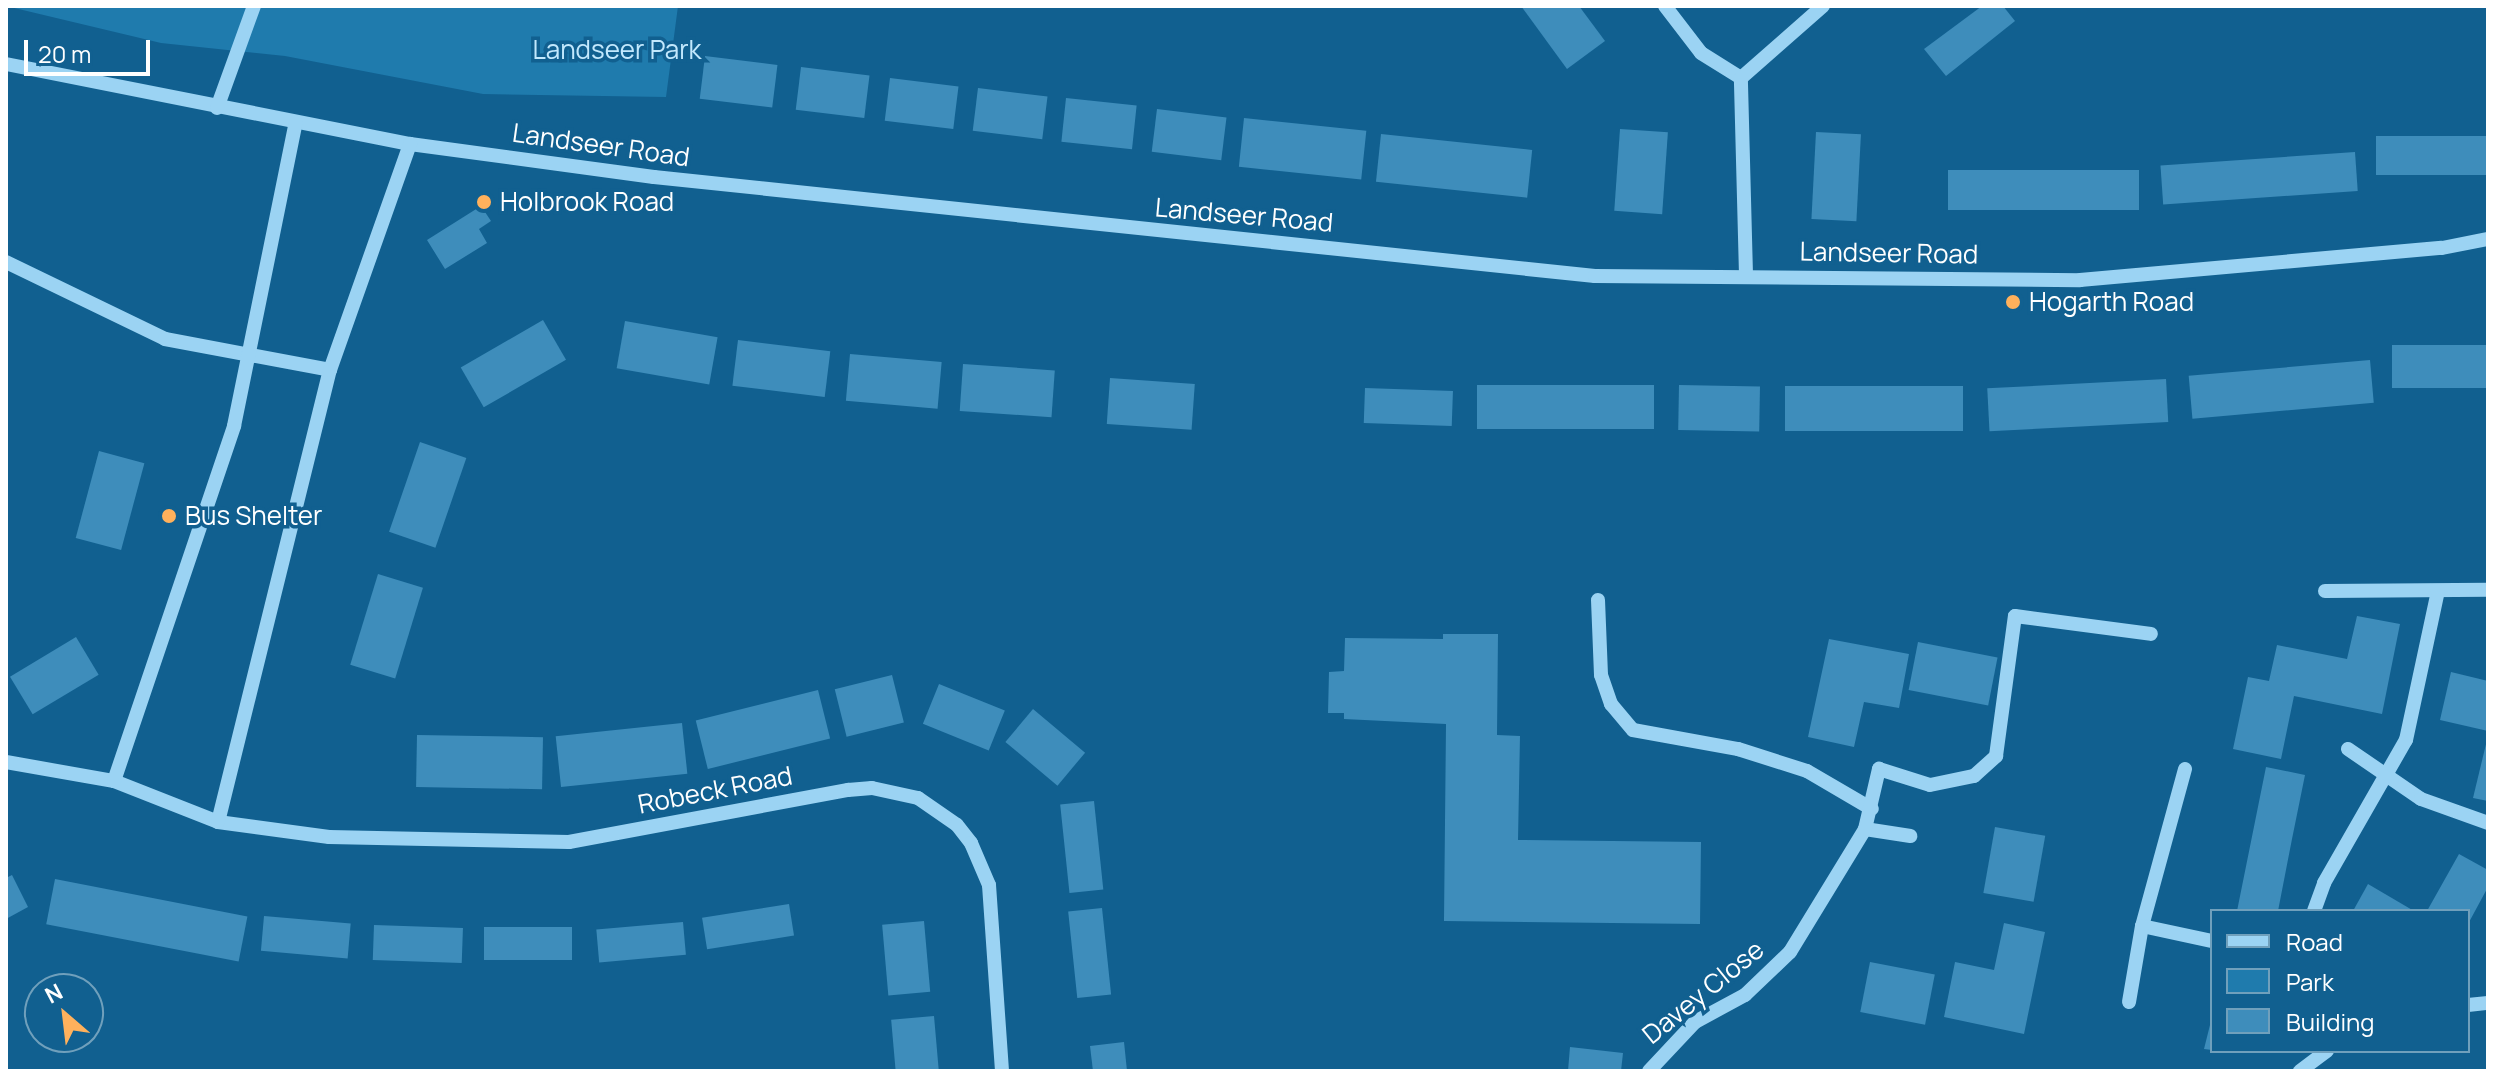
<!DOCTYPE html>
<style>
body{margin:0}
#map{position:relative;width:2494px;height:1077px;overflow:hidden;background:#116090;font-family:Manrope,sans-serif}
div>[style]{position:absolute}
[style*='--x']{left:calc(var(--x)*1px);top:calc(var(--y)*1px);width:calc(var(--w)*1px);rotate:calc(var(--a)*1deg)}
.green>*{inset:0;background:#1f7bad}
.building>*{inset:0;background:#3e8dbb;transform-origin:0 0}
.minor>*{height:14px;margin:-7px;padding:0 7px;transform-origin:7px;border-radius:7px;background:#9bd3f3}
.dots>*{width:22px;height:22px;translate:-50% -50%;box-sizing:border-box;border:4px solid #116090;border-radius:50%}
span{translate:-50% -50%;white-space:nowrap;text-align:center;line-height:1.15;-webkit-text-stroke:7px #116090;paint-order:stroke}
.park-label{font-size:26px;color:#c2e8fd}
.street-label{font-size:26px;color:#fff}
.poi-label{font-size:26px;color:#fff}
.left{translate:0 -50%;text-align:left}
.frame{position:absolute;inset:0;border:8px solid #fff;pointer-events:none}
.legend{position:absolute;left:2210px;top:909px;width:260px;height:144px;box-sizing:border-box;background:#116090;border:2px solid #70a0bc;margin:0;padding:10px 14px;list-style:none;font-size:24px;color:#fff}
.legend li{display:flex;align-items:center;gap:16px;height:40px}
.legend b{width:40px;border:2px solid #70a0bc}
.north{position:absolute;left:24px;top:973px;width:80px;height:80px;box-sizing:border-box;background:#116090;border:2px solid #70a0bc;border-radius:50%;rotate:332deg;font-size:22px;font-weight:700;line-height:32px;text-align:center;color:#fff}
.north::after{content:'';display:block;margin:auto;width:28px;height:36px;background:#ffb15c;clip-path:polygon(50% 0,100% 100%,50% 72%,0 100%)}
.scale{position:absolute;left:24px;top:40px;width:126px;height:36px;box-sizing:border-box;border:4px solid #fff;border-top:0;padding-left:10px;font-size:24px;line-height:28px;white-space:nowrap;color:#fff;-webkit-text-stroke:6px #116090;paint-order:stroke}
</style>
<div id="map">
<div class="green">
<i style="clip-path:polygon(6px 6px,678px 6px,666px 97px,483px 94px,285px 56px,161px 43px)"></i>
</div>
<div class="building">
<i style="clip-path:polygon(1521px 6px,1579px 6px,1605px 41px,1567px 69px)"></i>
<i style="clip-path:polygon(1982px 6px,2003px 6px,2015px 21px,1946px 76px,1924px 49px)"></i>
<i style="left:705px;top:56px;width:73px;height:43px;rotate:7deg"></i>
<i style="left:801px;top:67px;width:69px;height:43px;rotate:7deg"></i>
<i style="left:890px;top:78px;width:69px;height:43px;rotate:7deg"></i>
<i style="left:978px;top:88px;width:70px;height:43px;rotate:7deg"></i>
<i style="left:1066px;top:98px;width:71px;height:44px;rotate:6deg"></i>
<i style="left:1157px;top:109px;width:70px;height:43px;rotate:7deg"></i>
<i style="left:1244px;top:118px;width:123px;height:49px;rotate:6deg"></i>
<i style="left:1620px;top:129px;width:48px;height:82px;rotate:4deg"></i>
<i style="left:1816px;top:132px;width:45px;height:87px;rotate:3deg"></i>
<i style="left:1381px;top:134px;width:152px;height:48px;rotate:6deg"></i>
<i style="left:2488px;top:136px;width:39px;height:112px;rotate:90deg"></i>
<i style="left:2355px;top:152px;width:39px;height:195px;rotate:86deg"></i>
<i style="left:2139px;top:170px;width:40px;height:191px;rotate:90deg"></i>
<i style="clip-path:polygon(481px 206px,491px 221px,479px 229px,487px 243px,445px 269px,427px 240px)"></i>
<i style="left:543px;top:320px;width:46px;height:95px;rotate:60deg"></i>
<i style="left:625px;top:321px;width:94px;height:48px;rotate:10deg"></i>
<i style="left:738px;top:340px;width:93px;height:46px;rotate:7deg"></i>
<i style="left:2488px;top:345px;width:43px;height:96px;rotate:90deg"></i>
<i style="left:850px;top:354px;width:92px;height:47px;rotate:5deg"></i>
<i style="left:2370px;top:360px;width:43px;height:182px;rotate:85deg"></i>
<i style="left:963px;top:364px;width:92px;height:47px;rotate:4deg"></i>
<i style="left:1110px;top:378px;width:85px;height:46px;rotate:4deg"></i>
<i style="left:2166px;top:379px;width:43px;height:179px;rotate:87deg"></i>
<i style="left:1654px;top:385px;width:44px;height:177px;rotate:90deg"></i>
<i style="left:1679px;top:385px;width:81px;height:45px;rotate:1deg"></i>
<i style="left:1963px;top:386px;width:45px;height:178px;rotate:90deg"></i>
<i style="left:1365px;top:388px;width:88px;height:35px;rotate:2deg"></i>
<i style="left:420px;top:442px;width:49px;height:95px;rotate:19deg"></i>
<i style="left:99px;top:451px;width:47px;height:90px;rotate:15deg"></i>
<i style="left:378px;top:574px;width:47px;height:95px;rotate:17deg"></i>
<i style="clip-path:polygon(2357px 616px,2400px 624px,2382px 714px,2294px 696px,2281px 759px,2233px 749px,2248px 677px,2269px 681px,2277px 645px,2347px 659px)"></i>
<i style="clip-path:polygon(1443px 634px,1498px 634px,1497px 735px,1520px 736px,1518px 840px,1701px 842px,1700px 924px,1444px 921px,1446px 724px,1344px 719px,1344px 713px,1328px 713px,1329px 672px,1344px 671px,1345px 638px,1443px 639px)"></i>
<i style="left:76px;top:637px;width:44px;height:77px;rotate:59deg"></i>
<i style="clip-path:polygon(1829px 639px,1909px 654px,1899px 708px,1864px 702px,1854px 747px,1808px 737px)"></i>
<i style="left:1918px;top:642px;width:81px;height:49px;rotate:11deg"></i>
<i style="clip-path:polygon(2451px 672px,2488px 681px,2488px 731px,2440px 720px)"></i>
<i style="left:892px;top:675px;width:49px;height:59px;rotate:76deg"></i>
<i style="left:939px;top:684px;width:71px;height:43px;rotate:22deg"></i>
<i style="left:818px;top:690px;width:50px;height:126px;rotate:76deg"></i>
<i style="left:1033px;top:709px;width:68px;height:43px;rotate:40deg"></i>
<i style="left:682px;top:723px;width:51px;height:127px;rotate:84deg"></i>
<i style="left:417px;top:735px;width:126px;height:52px;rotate:1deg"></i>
<i style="clip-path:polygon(2487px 740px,2488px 740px,2488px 801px,2473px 798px)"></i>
<i style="clip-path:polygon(2266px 767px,2305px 775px,2292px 839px,2278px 911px,2237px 911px)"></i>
<i style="left:1094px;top:801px;width:89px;height:34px;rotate:84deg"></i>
<i style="left:1995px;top:827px;width:51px;height:67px;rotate:10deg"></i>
<i style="clip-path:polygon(2459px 854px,2488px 870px,2488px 887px,2468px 924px,2468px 911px,2427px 911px)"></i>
<i style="clip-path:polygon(12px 875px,28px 907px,6px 919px,6px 878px)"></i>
<i style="left:55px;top:879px;width:196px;height:46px;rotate:11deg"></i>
<i style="clip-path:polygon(2368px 884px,2414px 911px,2353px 911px)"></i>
<i style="left:789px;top:904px;width:32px;height:88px;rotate:81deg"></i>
<i style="left:1102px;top:908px;width:87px;height:34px;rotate:84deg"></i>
<i style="left:264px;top:916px;width:87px;height:35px;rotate:5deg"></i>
<i style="left:924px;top:921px;width:71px;height:42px;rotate:85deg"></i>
<i style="left:683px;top:922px;width:33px;height:87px;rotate:85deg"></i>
<i style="clip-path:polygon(2004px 923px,2045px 932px,2024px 1034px,1944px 1017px,1955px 962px,1994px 970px)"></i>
<i style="left:374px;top:925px;width:89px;height:35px;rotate:2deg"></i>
<i style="left:572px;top:927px;width:33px;height:88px;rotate:90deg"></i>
<i style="left:1870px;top:962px;width:66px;height:51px;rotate:11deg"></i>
<i style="left:934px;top:1016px;width:55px;height:43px;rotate:85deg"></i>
<i style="clip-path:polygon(2212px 1017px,2212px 1050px,2204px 1049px)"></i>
<i style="clip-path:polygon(1124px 1042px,1127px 1071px,1093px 1071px,1090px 1046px)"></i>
<i style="clip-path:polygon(1570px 1047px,1623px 1053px,1621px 1071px,1568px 1071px)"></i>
</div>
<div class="minor">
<i style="--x:1665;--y:6;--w:59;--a:52.5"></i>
<i style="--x:1701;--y:53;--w:47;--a:32"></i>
<i style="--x:6;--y:64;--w:412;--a:11.2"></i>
<i style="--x:410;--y:144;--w:246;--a:7.7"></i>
<i style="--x:654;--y:177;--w:946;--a:6.01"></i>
<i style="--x:1595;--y:276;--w:485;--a:0.5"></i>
<i style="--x:2080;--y:280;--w:363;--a:-5.1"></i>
<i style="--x:2442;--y:248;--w:47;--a:-11.1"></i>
<i style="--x:217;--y:108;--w:109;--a:-70.1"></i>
<i style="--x:6;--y:262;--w:177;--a:25.8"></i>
<i style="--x:165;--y:339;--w:168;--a:10.6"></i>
<i style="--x:1746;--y:275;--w:197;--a:-91.5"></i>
<i style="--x:1741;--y:78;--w:109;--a:-41.3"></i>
<i style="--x:2325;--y:591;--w:163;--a:-0.4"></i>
<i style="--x:1598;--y:600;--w:75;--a:87.7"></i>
<i style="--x:1601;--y:675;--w:31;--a:71"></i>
<i style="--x:1611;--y:704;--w:34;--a:50"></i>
<i style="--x:1633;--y:730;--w:107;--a:10.3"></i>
<i style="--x:1738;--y:749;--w:72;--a:17.7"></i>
<i style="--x:1807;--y:771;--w:75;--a:30.3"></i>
<i style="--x:2348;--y:749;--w:88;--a:34.4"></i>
<i style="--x:2421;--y:799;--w:71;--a:19.7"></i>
<i style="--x:6;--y:762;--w:110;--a:10"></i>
<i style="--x:114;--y:781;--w:112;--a:21.5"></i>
<i style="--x:218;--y:822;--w:112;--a:7.7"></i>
<i style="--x:329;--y:837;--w:240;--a:1.2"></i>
<i style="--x:569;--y:842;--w:284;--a:-10.6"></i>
<i style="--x:848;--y:790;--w:24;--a:-5"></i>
<i style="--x:872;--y:788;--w:47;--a:12.3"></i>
<i style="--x:918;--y:798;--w:47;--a:34.7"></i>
<i style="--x:957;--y:825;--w:23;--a:52"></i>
<i style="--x:971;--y:843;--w:46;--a:66.8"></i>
<i style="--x:989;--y:885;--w:186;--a:86"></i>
<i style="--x:2185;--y:769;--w:163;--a:105.3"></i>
<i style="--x:2142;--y:926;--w:72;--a:12.1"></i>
<i style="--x:114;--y:781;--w:375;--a:-71.3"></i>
<i style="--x:234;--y:426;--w:310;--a:-78.5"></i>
<i style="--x:218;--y:822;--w:466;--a:-76.1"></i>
<i style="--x:330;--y:370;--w:240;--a:-70.5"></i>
<i style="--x:1865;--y:829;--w:46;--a:8.8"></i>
<i style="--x:2314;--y:911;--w:30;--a:-70"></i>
<i style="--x:2324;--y:883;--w:165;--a:-60.2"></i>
<i style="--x:2406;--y:740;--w:152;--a:-77.9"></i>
<i style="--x:2129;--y:1002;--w:77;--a:-80.3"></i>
<i style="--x:2468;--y:1005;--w:20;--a:-6"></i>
<i style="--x:1649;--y:1071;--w:67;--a:-46.8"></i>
<i style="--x:1695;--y:1022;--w:57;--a:-28.4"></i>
<i style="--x:1745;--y:995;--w:62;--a:-43.7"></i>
<i style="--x:1790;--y:952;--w:144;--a:-58.6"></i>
<i style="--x:1865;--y:829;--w:62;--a:-76.9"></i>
<i style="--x:1879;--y:769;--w:53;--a:17.4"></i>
<i style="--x:1930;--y:785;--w:45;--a:-11.6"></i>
<i style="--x:1974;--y:776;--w:30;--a:-42"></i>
<i style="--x:1996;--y:756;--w:141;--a:-82.3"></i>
<i style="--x:2015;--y:616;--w:137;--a:7.5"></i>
<i style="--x:2300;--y:1071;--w:34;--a:-37"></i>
</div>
<div class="dots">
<i style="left:484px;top:202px;background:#ffb15c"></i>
<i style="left:2013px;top:302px;background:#ffb15c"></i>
<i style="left:169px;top:516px;background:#ffb15c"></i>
</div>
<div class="park-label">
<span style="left:617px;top:50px">Landseer Park</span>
</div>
<div class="street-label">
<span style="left:601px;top:145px;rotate:8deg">Landseer Road</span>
<span style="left:1244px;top:215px;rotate:5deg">Landseer Road</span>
<span style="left:1889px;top:253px;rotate:1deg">Landseer Road</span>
<span style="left:715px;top:790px;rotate:-11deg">Robeck Road</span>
<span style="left:1703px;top:992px;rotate:-39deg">Davey Close</span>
</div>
<div class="poi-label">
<span class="left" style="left:500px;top:202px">Holbrook Road</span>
<span class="left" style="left:2029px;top:302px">Hogarth Road</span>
<span class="left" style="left:185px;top:516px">Bus Shelter</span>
</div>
<div class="frame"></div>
<ul class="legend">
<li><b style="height:10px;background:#9bd3f3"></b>Road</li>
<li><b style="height:22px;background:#1f7bad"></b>Park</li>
<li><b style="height:22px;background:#3e8dbb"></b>Building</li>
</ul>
<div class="north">N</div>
<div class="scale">20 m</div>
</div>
